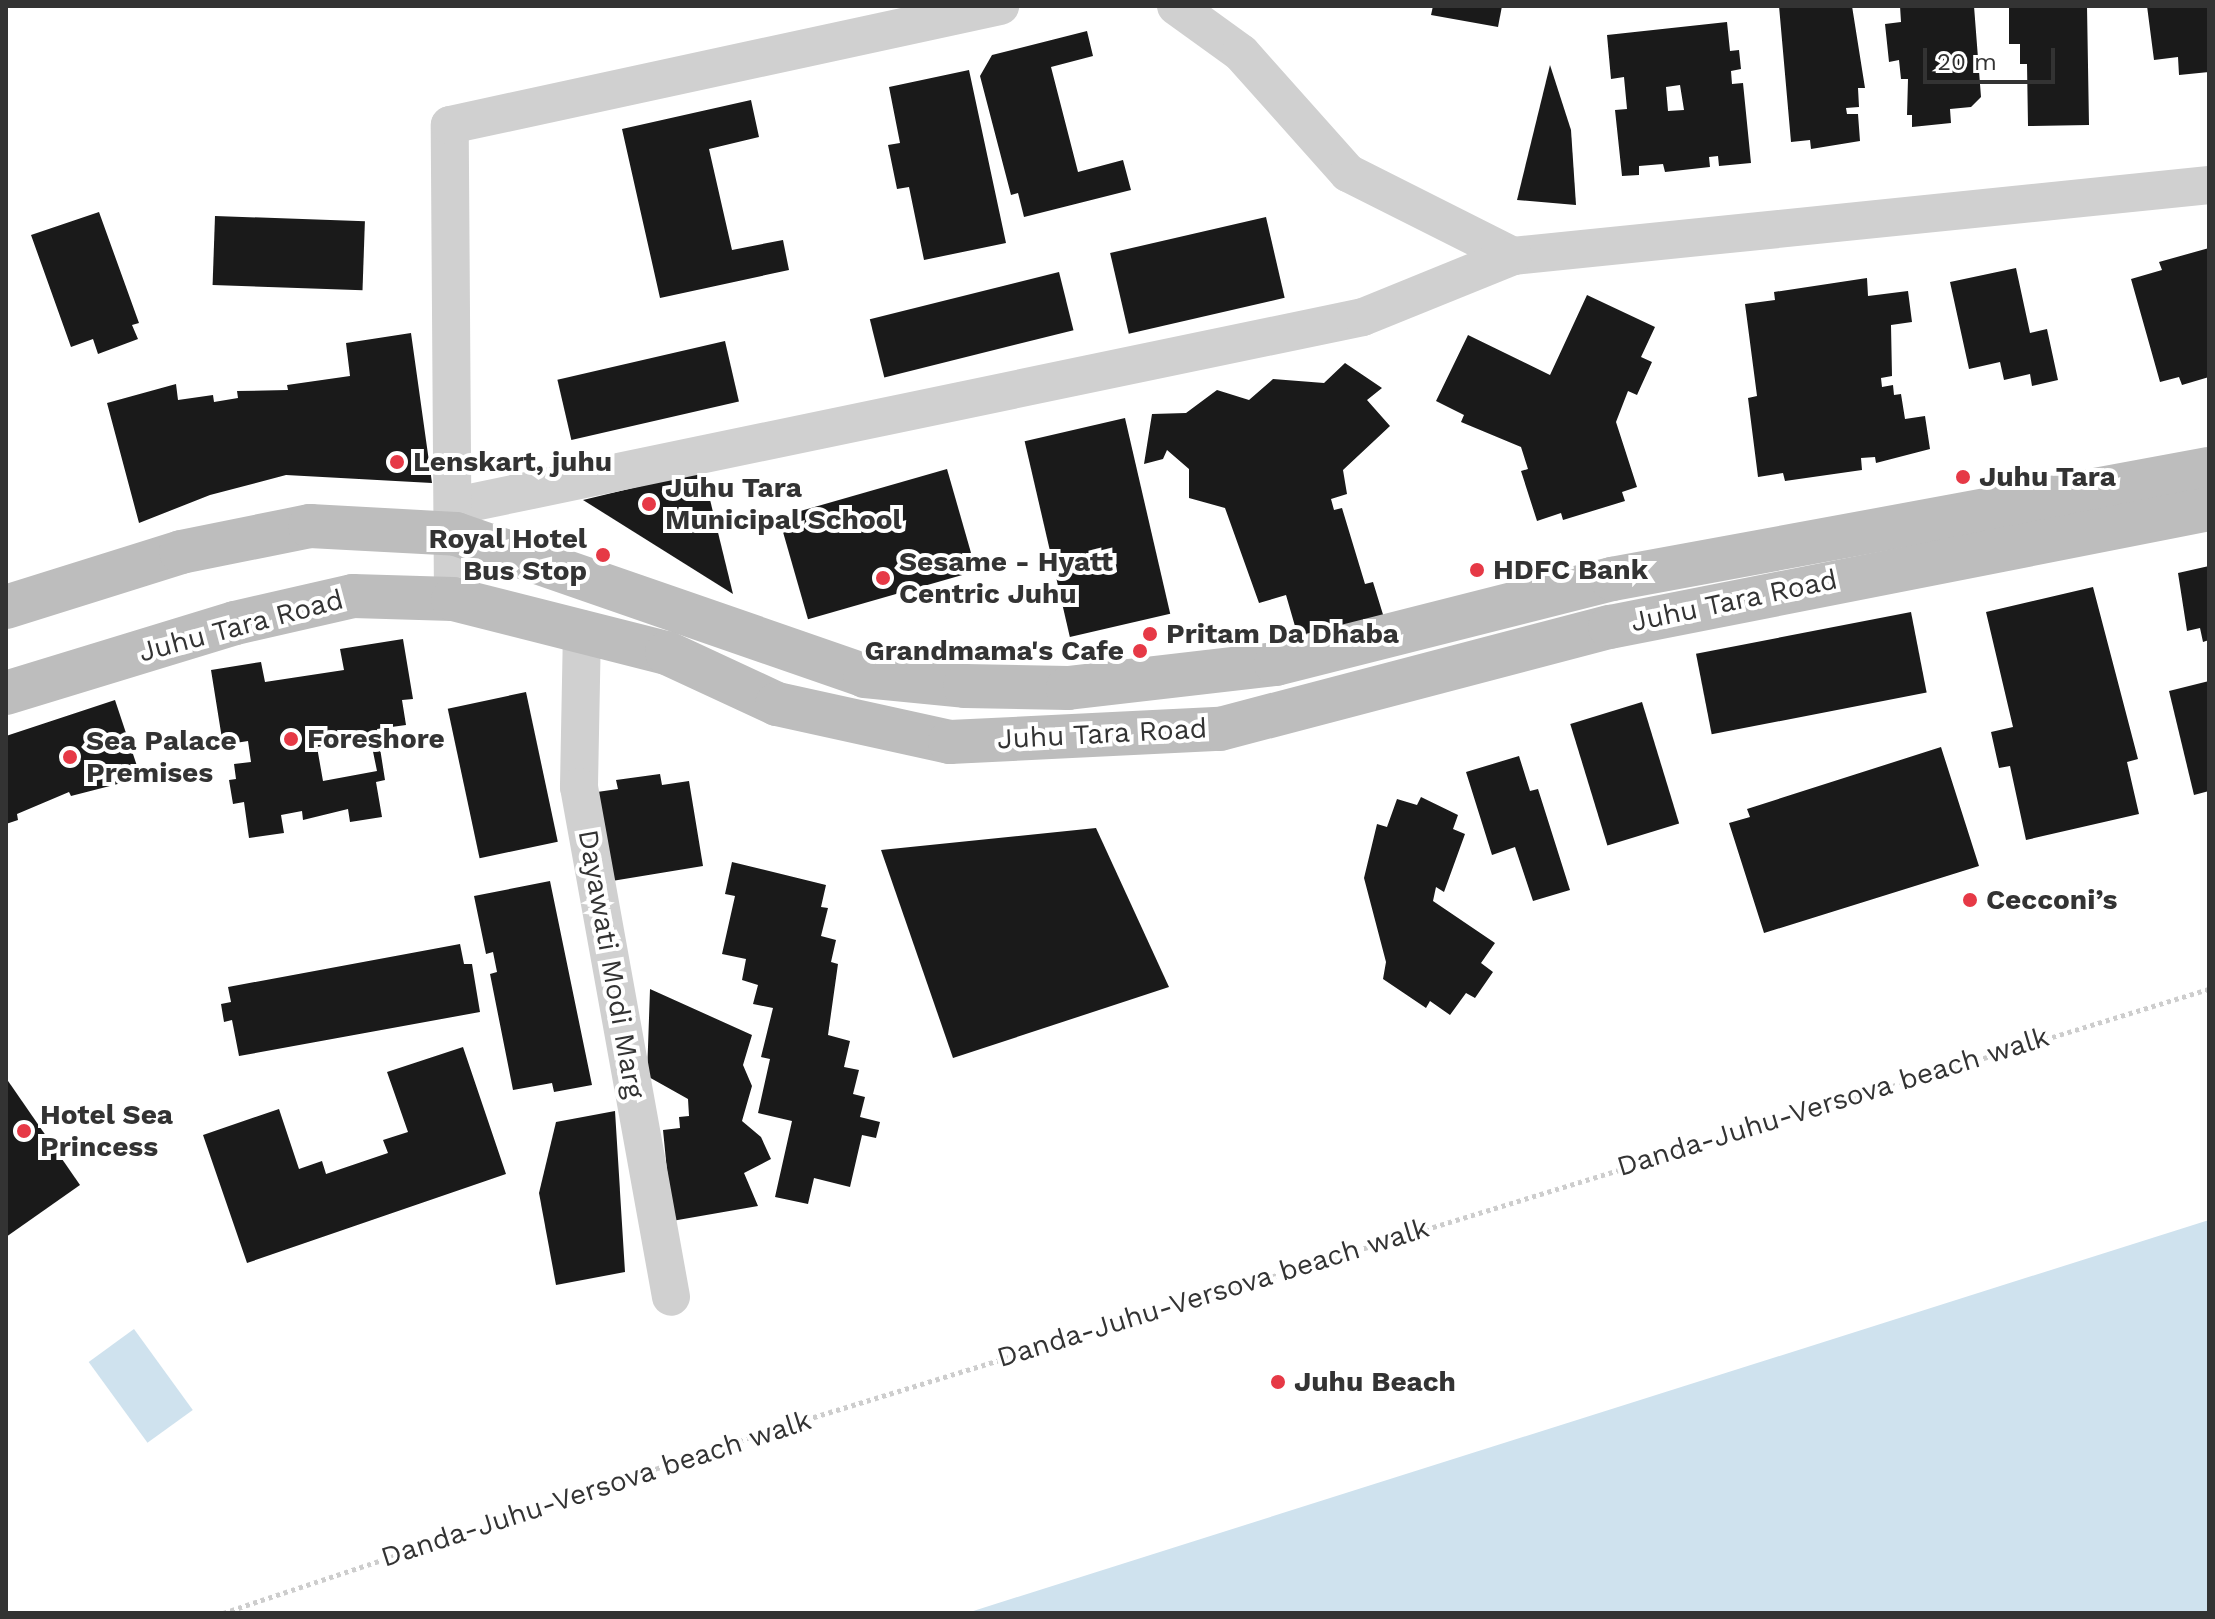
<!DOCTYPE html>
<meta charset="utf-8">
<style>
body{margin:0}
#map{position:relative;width:2215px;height:1619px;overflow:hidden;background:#fff;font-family:"Work Sans",sans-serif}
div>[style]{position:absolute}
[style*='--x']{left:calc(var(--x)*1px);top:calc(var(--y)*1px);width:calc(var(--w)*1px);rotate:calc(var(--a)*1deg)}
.water>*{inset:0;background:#cfe2ee;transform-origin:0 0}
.building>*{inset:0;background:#1a1a1a;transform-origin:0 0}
.path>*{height:5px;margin-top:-2.5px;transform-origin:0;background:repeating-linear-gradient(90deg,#cdcdcd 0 4px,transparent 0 8px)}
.minor>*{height:38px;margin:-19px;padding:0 19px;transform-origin:19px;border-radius:19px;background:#d0d0d0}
.secondary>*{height:44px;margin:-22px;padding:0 22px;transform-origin:22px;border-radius:22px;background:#bdbdbd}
.dots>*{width:22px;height:22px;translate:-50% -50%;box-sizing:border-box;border:4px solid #fff;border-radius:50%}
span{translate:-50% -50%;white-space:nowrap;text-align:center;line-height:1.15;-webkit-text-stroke:8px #fff;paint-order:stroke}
.poi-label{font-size:28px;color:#333;font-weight:700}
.left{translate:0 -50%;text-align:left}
.right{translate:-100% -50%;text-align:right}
.street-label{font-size:28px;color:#333}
.frame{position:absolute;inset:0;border:8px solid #333;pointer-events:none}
.scale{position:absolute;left:1923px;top:48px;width:132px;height:36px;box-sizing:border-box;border:4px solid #333;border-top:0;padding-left:10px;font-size:24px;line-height:28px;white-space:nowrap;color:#333;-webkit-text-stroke:6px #fff;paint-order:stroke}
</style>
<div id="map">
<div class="water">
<i style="clip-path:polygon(2209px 1220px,2209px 1613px,967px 1613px)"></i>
<i style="left:134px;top:1329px;width:100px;height:56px;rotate:54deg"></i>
</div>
<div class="building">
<i style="clip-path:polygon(1433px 6px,1502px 6px,1498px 27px,1431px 15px)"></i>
<i style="clip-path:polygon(1779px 6px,1852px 6px,1865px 88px,1858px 88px,1859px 107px,1846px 108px,1847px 114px,1858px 114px,1860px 141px,1811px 149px,1810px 140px,1791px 142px)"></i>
<i style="clip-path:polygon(1900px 6px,1974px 6px,1981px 97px,1971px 107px,1950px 109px,1951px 123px,1912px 127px,1912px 115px,1907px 115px,1908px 79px,1901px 79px,1899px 60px,1889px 62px,1885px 24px,1901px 22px)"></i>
<i style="clip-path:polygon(2087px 6px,2089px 125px,2028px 126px,2027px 64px,2020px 64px,2020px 44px,2009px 44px,2009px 8px)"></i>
<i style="clip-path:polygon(2147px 6px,2209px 6px,2209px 72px,2179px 75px,2178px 57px,2154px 60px)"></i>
<i style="clip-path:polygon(evenodd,1727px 22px,1730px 51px,1739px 50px,1741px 69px,1731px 71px,1732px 84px,1743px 83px,1751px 163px,1719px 166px,1718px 156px,1709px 157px,1710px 167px,1665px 172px,1663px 164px,1639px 166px,1639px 175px,1622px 176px,1615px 110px,1627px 109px,1624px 77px,1611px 79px,1607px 35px,1727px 22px,1680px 85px,1684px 110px,1668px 111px,1666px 87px,1680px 85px)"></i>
<i style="clip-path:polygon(1087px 31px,1093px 56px,1051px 67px,1078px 172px,1123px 160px,1131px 190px,1024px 217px,1018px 193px,1011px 195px,980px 76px,992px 55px)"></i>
<i style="clip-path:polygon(1550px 65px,1571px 130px,1576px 205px,1517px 200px)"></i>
<i style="clip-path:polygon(969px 70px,1006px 243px,924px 260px,909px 187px,897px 189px,888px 145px,900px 143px,889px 87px)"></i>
<i style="clip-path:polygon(751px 100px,759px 137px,709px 149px,732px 250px,783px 240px,789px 270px,660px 298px,622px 129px)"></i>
<i style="clip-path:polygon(99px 212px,139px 323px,132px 325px,138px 339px,98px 354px,93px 339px,71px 347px,31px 235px)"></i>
<i style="left:215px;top:216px;width:150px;height:69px;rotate:2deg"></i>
<i style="left:1266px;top:217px;width:83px;height:160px;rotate:77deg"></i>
<i style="clip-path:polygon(2209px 248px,2209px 377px,2182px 385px,2179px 377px,2160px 382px,2131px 279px,2162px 270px,2159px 262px)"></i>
<i style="clip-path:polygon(2016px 268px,2030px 333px,2047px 329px,2058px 380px,2032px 386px,2030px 374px,2004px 380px,2000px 362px,1969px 369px,1950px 282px)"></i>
<i style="left:1059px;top:272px;width:60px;height:195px;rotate:76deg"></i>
<i style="clip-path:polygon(1867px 278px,1868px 296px,1908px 291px,1912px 322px,1891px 325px,1892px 376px,1881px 378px,1882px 387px,1893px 385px,1894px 395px,1901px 394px,1905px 419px,1925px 416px,1930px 449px,1876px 463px,1875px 457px,1861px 458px,1862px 470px,1785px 481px,1783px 473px,1758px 477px,1748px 398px,1757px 396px,1745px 304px,1775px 300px,1774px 292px)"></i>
<i style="clip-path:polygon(1587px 295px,1655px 327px,1641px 357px,1652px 362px,1637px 395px,1628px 391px,1616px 422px,1637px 487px,1622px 492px,1625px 501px,1563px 520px,1561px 513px,1537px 521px,1521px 471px,1528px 469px,1521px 447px,1461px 422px,1464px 415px,1436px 401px,1468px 335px,1550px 375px)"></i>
<i style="clip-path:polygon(411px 333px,432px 483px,286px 475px,210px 495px,139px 523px,107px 403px,176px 384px,178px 400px,213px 395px,214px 402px,238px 398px,237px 391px,288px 390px,287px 385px,350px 376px,346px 343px)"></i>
<i style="left:725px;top:341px;width:62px;height:172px;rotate:77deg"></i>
<i style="clip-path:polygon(1345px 363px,1382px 388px,1367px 400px,1390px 426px,1343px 470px,1347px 494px,1331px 499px,1334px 510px,1342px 508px,1365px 584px,1373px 582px,1385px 621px,1301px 647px,1286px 595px,1259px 603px,1225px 508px,1189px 498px,1189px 469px,1167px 450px,1163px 459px,1144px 464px,1152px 414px,1186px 413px,1217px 390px,1249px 400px,1273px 379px,1324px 383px)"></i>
<i style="left:1125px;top:418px;width:201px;height:103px;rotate:77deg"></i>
<i style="left:947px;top:469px;width:106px;height:175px;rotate:74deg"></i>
<i style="clip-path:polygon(703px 471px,733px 594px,583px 500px)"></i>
<i style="clip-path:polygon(2209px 566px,2209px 640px,2203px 642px,2200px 628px,2187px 631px,2178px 573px)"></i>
<i style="clip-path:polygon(2093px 587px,2138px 759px,2127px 762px,2139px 814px,2026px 840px,2010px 766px,1999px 768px,1991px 732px,2013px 727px,1986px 612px)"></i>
<i style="left:1911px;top:612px;width:82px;height:219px;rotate:79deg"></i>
<i style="clip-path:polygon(evenodd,403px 639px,413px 699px,402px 700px,406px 725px,377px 729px,385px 780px,376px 782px,382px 817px,350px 822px,348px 809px,303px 820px,302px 811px,281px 815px,284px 833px,249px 838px,244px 802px,233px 804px,229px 780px,236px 779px,234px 764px,251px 762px,248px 741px,223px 745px,211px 670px,261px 662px,265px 682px,344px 670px,340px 649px,403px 639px,370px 737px,377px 771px,323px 781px,317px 747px,370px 737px)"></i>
<i style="clip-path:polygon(2209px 681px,2209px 791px,2194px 795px,2169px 691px)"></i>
<i style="left:526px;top:692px;width:153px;height:80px;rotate:78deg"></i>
<i style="clip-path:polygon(115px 700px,141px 778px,71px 796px,69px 792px,17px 814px,18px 820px,6px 824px,6px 736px)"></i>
<i style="left:1642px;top:702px;width:127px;height:75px;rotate:73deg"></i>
<i style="clip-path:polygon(1941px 747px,1979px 866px,1764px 933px,1729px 823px,1750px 817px,1747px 809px)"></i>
<i style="clip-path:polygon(1519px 756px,1530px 791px,1538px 789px,1570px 890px,1533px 901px,1515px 847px,1492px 855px,1466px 772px)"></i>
<i style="clip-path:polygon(660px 774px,662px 785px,689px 781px,703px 866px,612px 881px,597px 792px,618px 789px,616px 780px)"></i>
<i style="clip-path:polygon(1421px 797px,1458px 815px,1453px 829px,1465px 834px,1444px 892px,1436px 887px,1433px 901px,1495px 943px,1481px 963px,1493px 972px,1475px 998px,1466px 993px,1450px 1015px,1430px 1001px,1426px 1008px,1383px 979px,1386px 962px,1364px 878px,1377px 824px,1387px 827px,1397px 799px,1417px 805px)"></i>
<i style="clip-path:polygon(1096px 828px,1169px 987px,953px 1058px,881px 850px)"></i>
<i style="clip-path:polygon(732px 862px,826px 885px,821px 907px,828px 908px,821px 936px,836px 940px,831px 962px,838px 964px,828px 1035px,850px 1041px,844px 1067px,859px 1070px,853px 1094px,865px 1097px,860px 1117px,880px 1122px,876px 1138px,862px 1135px,850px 1187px,814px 1178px,808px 1204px,775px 1197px,792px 1121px,758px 1113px,770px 1059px,761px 1057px,773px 1008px,753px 1004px,758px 985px,742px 980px,746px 959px,722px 954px,735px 896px,725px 894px)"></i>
<i style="clip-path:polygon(550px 881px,592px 1085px,554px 1092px,552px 1083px,513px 1090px,490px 974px,497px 972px,493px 952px,486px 954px,474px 896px)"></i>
<i style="clip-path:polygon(460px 944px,464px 964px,472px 964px,480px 1012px,239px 1056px,232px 1020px,224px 1022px,221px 1004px,231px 1002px,228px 987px)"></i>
<i style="clip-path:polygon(650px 989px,752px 1035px,743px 1065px,752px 1086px,742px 1121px,761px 1137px,771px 1159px,744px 1173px,758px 1206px,672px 1221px,663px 1130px,680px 1128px,679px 1117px,689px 1116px,688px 1099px,647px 1076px)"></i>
<i style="clip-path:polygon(463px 1047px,506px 1174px,247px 1263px,203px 1135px,279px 1109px,299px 1169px,322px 1161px,326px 1174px,388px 1153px,383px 1140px,408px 1132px,387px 1072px)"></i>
<i style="clip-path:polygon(6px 1078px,80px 1185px,6px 1237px)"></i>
<i style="clip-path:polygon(615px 1111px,625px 1272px,556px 1285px,539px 1193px,556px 1122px)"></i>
</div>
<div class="path">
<i style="--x:223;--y:1613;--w:582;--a:-18.43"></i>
<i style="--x:775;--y:1429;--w:1500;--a:-17.06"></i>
</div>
<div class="minor">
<i style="--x:1176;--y:6;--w:80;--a:35.9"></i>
<i style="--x:1241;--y:53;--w:161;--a:48.3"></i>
<i style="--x:1348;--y:173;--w:185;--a:26.7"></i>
<i style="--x:1513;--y:256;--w:700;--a:-5.82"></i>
<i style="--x:455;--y:506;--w:927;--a:-11.76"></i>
<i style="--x:1363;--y:317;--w:162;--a:-22.1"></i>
<i style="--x:453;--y:599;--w:474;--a:-90.4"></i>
<i style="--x:450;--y:125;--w:563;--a:-12.21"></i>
<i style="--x:582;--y:629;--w:158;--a:91.1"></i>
<i style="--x:579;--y:787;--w:518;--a:79.77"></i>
</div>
<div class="secondary">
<i style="--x:6;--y:607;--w:183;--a:-17.4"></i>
<i style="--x:181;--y:552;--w:132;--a:-11.4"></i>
<i style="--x:310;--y:526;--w:146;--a:3.1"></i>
<i style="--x:456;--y:534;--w:433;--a:19.1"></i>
<i style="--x:865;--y:676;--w:100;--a:5.7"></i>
<i style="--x:965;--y:686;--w:103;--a:1.1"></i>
<i style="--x:1068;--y:688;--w:209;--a:-6.6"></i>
<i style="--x:1276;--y:664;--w:347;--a:-14.2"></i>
<i style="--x:1612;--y:579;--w:607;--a:-10.44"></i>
<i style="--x:6;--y:693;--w:239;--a:-17"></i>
<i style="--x:235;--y:623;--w:121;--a:-12.9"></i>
<i style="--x:353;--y:596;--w:100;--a:1.7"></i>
<i style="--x:453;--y:599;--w:221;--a:14.2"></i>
<i style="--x:667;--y:653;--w:121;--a:24.9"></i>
<i style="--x:777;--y:704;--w:177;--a:12.4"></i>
<i style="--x:950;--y:742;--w:270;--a:-2.8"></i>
<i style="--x:1220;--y:729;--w:403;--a:-14.7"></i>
<i style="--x:1610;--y:627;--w:611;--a:-11.14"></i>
</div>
<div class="dots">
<i style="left:397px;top:462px;background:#e63946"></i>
<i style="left:1963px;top:477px;background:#e63946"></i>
<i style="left:649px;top:504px;background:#e63946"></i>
<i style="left:603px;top:555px;background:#e63946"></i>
<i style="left:1477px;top:570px;background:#e63946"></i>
<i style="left:883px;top:578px;background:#e63946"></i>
<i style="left:1150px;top:634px;background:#e63946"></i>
<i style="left:1140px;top:651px;background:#e63946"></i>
<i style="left:291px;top:739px;background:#e63946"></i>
<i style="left:70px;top:757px;background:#e63946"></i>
<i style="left:1970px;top:900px;background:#e63946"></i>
<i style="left:24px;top:1131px;background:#e63946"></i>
<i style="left:1278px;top:1382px;background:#e63946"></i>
</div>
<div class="poi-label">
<span class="left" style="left:413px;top:462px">Lenskart, juhu</span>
<span class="left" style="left:1979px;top:477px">Juhu Tara</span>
<span class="left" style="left:665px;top:504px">Juhu Tara<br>Municipal School</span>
<span class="right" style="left:587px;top:555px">Royal Hotel<br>Bus Stop</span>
<span class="left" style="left:899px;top:578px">Sesame - Hyatt<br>Centric Juhu</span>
<span class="left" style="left:1493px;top:570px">HDFC Bank</span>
<span class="left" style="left:1166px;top:634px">Pritam Da Dhaba</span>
<span class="right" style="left:1124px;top:651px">Grandmama's Cafe</span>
<span class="left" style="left:307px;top:739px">Foreshore</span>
<span class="left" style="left:86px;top:757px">Sea Palace<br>Premises</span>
<span class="left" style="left:1986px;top:900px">Cecconi’s</span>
<span class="left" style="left:40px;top:1131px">Hotel Sea<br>Princess</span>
<span class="left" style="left:1294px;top:1382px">Juhu Beach</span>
</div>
<div class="street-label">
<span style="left:1734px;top:601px;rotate:-12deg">Juhu Tara Road</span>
<span style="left:241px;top:626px;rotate:-15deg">Juhu Tara Road</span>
<span style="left:1102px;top:734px;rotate:-3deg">Juhu Tara Road</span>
<span style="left:611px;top:964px;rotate:80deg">Dayawati Modi Marg</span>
<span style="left:1833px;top:1102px;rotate:-17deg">Danda-Juhu-Versova beach walk</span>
<span style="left:1213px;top:1293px;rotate:-17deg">Danda-Juhu-Versova beach walk</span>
<span style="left:596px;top:1489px;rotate:-18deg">Danda-Juhu-Versova beach walk</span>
</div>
<div class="frame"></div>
<div class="scale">20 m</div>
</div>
